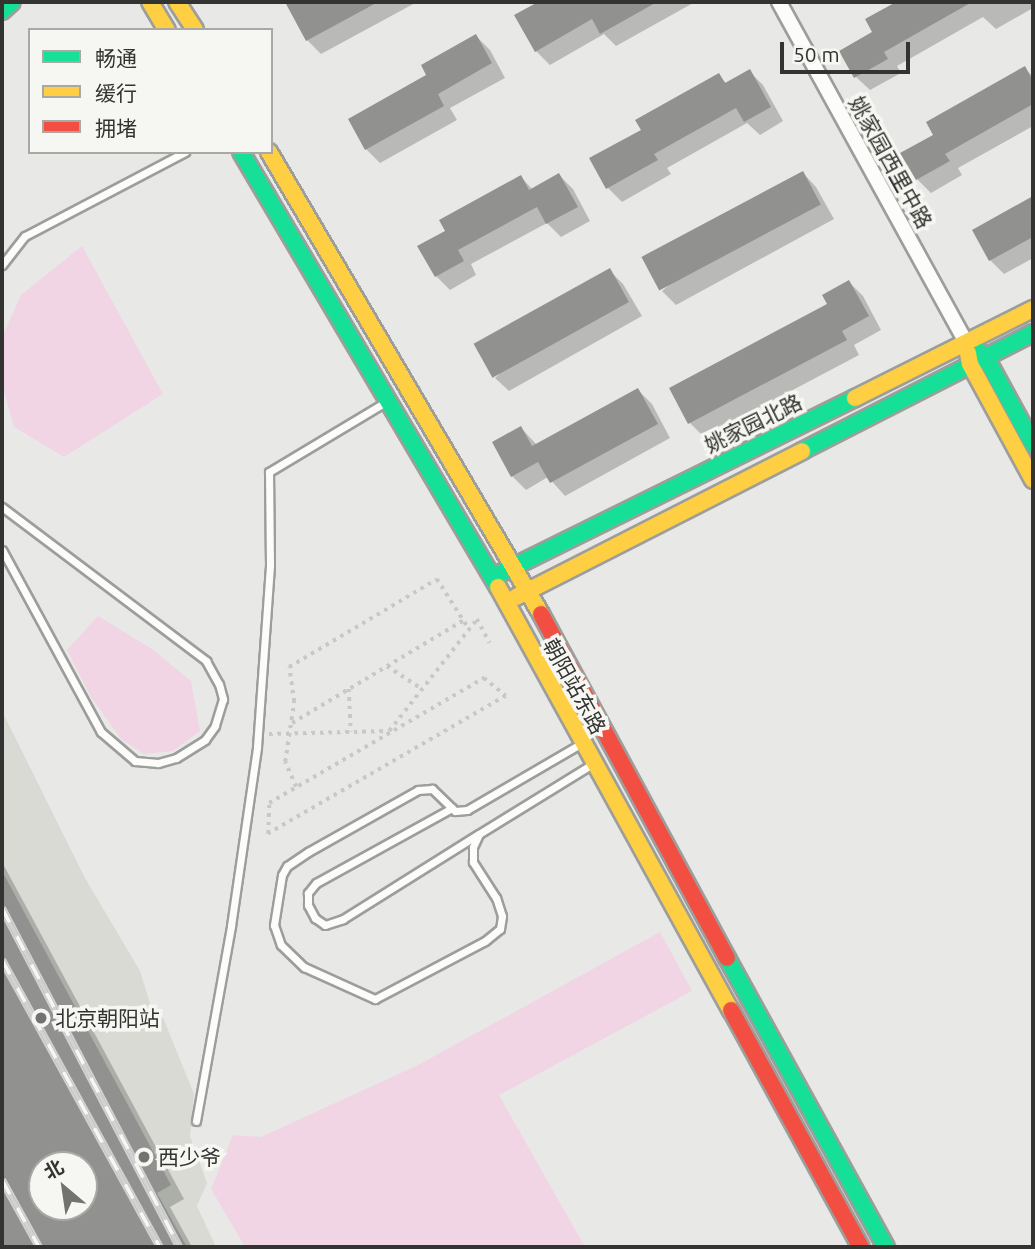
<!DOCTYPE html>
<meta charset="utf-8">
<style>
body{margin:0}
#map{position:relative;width:1035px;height:1249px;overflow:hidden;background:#e8e9e6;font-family:Ubuntu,"Noto Sans SC",sans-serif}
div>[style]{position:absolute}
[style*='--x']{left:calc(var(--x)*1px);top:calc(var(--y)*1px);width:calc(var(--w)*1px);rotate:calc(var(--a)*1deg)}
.built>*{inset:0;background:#d8dad3}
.green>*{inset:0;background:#f1d5e5}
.shadow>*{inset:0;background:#0003}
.building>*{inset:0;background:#919290;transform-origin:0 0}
.path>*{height:3.5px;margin-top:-1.75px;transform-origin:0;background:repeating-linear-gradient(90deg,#c8c8c7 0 3.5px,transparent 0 8.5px)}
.roads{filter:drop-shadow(2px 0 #9d9e9b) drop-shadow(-2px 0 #9d9e9b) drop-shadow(0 2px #9d9e9b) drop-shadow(0 -2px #9d9e9b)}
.lane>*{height:7px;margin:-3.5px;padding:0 3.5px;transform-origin:3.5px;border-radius:3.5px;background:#fcfcfb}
.street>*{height:14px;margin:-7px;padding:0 7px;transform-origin:7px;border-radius:7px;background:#fcfcfb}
.fast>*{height:16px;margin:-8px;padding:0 8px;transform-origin:8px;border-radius:8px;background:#16e098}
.slow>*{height:16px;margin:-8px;padding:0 8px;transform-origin:8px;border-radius:8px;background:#ffcf43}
.jam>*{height:16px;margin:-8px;padding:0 8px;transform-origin:8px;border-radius:8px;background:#f24e42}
.rail>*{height:8px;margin-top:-4px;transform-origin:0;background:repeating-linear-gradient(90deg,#f6f7f2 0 16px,#d2d2d2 0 32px);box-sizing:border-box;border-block:2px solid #d2d2d2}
.dots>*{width:19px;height:19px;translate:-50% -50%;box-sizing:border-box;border:4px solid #f6f7f2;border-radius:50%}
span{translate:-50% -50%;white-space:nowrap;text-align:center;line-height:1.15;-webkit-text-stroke:7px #f6f7f2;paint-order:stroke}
.street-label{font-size:21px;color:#333331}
.poi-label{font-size:21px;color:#333331}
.left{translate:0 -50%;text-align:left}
.frame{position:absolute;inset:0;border:4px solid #333331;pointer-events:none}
.legend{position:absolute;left:28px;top:28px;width:245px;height:126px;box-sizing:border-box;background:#f6f7f2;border:2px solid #a8a9a5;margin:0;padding:9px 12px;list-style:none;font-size:21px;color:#333331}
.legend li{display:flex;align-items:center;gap:14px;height:35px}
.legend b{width:35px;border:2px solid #a8a9a5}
.north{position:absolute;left:28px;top:1151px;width:70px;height:70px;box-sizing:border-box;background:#f6f7f2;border:2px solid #a8a9a5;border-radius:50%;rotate:331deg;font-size:19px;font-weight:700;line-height:28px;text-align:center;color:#333331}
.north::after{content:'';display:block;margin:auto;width:24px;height:32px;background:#727370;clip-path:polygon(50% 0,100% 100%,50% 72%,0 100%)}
.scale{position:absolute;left:780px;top:42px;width:130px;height:32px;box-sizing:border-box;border:4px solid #333331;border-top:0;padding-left:9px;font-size:21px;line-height:24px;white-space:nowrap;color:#333331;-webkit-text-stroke:5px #f6f7f2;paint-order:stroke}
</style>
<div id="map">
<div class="built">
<i style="clip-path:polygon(evenodd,2px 711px,85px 878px,140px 971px,151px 1007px,160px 1010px,194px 1094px,190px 1136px,207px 1183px,197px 1206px,216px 1247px,2px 1247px,2px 711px,42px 1165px,84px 1165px,84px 1207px,42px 1207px,42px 1165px)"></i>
</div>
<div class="green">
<i style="clip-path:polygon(82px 246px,163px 394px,64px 457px,14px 427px,2px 385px,2px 337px,21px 295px)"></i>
<i style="clip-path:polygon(98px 616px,152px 649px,191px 681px,200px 731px,173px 751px,144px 754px,121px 739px,91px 697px,67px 650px)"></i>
<i style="clip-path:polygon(660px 932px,692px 991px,499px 1095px,585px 1247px,245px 1247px,211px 1189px,233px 1135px,261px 1137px,418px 1065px)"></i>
</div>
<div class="shadow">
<i style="clip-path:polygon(298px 2px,417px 2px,321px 54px,307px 40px,289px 6px)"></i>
<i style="clip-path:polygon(541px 2px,695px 2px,616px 46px,604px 34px,550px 65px,536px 51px,517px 16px)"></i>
<i style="clip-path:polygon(899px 2px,1033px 2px,1033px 8px,996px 29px,983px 17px,897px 66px,901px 73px,870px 90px,856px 77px,874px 33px,867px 20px)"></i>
<i style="clip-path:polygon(476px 36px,490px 50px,505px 78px,450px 108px,457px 120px,380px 163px,366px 149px)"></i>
<i style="clip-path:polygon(1025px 68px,1033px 77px,1033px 126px,958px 168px,962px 175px,931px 193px,917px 179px,935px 135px)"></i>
<i style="clip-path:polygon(749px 71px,763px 85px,783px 121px,760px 135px,747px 123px,667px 168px,671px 174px,622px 202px,608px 188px,591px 159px,643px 130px,718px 75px,727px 84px)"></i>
<i style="clip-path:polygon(803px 173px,816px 187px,834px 219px,676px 305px,662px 291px)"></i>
<i style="clip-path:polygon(559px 175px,573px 189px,590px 221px,561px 237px,547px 223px,471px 264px,476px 275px,450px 290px,436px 276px,447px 231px,521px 177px,533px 190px)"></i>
<i style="clip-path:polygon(1033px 198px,1033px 258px,1004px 274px,990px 260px,974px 230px)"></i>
<i style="clip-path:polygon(609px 270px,623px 284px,642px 316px,509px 391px,495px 378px)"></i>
<i style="clip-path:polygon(849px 282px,863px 296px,881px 330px,854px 345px,859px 355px,704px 437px,690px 423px,671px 389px,829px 305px)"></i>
<i style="clip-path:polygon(638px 390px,652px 404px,670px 438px,565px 496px,548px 477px,526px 490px,512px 476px,521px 428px,537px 445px)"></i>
<i style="clip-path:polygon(evenodd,2px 862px,184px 1199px,170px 1207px,192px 1247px,2px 1247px,2px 862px,42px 1165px,84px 1165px,84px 1207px,42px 1207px,42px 1165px)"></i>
</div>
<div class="building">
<i style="clip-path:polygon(285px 2px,378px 2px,306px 41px)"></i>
<i style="clip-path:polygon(538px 2px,657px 2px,600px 34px,592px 19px,535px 52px,514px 15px)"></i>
<i style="clip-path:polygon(896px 2px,972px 2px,884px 52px,888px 59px,854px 78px,839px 51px,872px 32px,865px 19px)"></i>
<i style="clip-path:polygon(476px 34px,492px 63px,438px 94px,444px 106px,365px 150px,348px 119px,426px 75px,421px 65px)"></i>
<i style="clip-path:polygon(1025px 66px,1033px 81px,1033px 104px,945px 154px,950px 161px,916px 180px,900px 153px,933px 135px,926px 122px)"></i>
<i style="clip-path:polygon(750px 69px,771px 107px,744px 122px,736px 108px,654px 154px,658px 160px,606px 189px,589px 158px,641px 130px,635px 120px,719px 73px,725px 83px)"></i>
<i style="left:803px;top:171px;width:38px;height:183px;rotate:62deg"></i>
<i style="clip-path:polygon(559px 173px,578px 207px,546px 224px,537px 207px,458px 250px,464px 261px,435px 277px,417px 246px,445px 231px,439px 220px,521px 175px,529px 190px)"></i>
<i style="clip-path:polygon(1033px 196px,1033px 237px,989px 261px,972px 230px)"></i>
<i style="left:610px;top:268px;width:39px;height:156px;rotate:61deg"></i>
<i style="clip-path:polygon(849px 280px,869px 316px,842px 331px,847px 340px,688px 424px,669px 388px,827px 304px,822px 295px)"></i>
<i style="clip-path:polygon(638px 388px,658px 424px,550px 483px,538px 462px,511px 477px,492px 442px,521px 426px,532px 446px)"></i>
<i style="clip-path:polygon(evenodd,2px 871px,171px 1185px,157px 1193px,187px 1247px,2px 1247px,2px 871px,42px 1165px,84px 1165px,84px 1207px,42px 1207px,42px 1165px)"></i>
</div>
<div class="path">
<i style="--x:387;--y:666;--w:42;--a:33.3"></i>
<i style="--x:484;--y:678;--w:28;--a:39"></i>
<i style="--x:506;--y:696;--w:275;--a:149.9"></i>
<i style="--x:268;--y:834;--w:31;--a:-88"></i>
<i style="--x:269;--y:803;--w:249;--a:-30.2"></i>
<i style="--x:349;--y:689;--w:43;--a:87.3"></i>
<i style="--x:292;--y:723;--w:200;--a:-30.9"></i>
<i style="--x:269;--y:734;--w:120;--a:-1.4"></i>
<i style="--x:389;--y:731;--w:142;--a:-51.8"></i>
<i style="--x:477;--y:619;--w:27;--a:62"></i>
<i style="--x:296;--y:787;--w:27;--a:-114"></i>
<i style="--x:285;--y:762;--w:61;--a:-81.5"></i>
<i style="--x:294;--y:702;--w:35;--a:-98"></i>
<i style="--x:289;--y:667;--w:172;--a:-30.7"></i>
<i style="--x:437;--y:579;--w:59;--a:57.4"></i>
</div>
<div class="roads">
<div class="lane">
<i style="--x:2;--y:265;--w:37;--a:-52"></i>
<i style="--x:25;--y:236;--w:181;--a:-27.7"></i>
<i style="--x:2;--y:507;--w:256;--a:37"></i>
<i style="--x:206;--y:661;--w:26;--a:61"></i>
<i style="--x:219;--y:684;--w:16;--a:75"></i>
<i style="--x:223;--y:699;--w:28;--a:107"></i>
<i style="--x:215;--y:726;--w:17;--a:126"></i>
<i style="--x:205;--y:740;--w:34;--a:148"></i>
<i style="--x:176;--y:758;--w:19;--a:164"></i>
<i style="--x:158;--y:763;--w:23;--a:-175"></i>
<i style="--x:135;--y:761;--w:45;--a:-139.5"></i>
<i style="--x:101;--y:732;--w:207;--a:-118.5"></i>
<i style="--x:582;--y:743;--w:133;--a:149.8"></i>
<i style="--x:467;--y:810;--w:12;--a:175"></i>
<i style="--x:455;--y:811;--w:32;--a:-136"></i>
<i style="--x:432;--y:789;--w:14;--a:176"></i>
<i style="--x:418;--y:790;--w:126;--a:150.6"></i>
<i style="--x:308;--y:852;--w:25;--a:146"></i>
<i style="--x:287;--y:866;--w:10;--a:119"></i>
<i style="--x:282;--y:875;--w:51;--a:99.1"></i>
<i style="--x:274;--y:925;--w:21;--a:71"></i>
<i style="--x:281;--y:945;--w:32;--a:44"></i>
<i style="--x:304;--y:967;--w:78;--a:24.3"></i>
<i style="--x:375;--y:999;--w:124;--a:-27.8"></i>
<i style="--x:485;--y:941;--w:19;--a:-39"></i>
<i style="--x:500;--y:929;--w:13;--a:-81"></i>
<i style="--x:502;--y:916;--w:19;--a:-108"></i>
<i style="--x:496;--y:898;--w:43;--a:-122.6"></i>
<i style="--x:473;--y:862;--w:15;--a:-90"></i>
<i style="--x:473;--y:847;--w:14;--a:-65"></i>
<i style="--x:479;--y:834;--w:135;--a:-31.7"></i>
<i style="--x:452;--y:808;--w:155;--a:151.1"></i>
<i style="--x:316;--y:883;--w:13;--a:129"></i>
<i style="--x:308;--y:893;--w:12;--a:90"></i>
<i style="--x:308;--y:905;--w:15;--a:62"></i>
<i style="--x:315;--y:918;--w:12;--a:35"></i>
<i style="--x:325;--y:925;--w:19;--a:-18"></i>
<i style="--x:343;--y:919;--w:158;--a:-32.1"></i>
<i style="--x:196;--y:1121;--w:198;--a:-79.8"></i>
<i style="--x:231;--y:926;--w:181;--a:-81.7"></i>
<i style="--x:257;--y:747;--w:182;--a:-85.9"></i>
<i style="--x:270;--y:565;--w:93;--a:-90.6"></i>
<i style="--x:269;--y:472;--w:138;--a:-31"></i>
</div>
<div class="street">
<i style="--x:779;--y:2;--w:388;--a:61.2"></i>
</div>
<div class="fast">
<i style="--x:2;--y:11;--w:13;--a:-42"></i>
<i style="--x:241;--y:152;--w:505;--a:59.43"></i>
<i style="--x:975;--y:349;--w:12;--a:35"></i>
<i style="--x:985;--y:356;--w:100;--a:61.4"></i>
<i style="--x:802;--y:451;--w:259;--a:-27.1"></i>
<i style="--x:501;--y:573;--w:395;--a:-26.3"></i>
<i style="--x:727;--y:958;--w:330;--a:61.2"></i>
</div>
<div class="slow">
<i style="--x:150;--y:2;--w:33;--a:59"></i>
<i style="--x:177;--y:2;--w:33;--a:57"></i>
<i style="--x:269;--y:152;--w:536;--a:59.51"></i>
<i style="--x:968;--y:353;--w:11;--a:80"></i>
<i style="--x:970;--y:364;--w:132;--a:61.5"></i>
<i style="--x:855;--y:398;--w:199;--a:-26.6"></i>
<i style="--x:498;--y:587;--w:483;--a:61.2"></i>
<i style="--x:516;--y:597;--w:321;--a:-27"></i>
</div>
<div class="jam">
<i style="--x:541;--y:614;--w:391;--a:61.6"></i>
<i style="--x:731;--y:1010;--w:270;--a:61.3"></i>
</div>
</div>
<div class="rail">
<i style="--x:2;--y:908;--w:382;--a:62.4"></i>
<i style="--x:2;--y:960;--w:328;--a:61.2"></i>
<i style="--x:2;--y:1180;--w:77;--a:61.1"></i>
</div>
<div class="dots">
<i style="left:41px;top:1018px;background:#727370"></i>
<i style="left:144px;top:1157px;background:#727370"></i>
</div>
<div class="street-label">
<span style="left:891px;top:162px;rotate:61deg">姚家园西里中路</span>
<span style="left:753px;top:423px;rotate:-26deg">姚家园北路</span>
<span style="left:575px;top:686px;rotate:61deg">朝阳站东路</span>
</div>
<div class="poi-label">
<span class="left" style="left:55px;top:1018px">北京朝阳站</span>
<span class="left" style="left:158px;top:1157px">西少爷</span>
</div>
<div class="frame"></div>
<ul class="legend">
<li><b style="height:9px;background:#16e098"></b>畅通</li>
<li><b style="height:9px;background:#ffcf43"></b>缓行</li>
<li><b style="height:9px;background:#f24e42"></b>拥堵</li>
</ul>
<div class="north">北</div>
<div class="scale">50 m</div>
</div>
